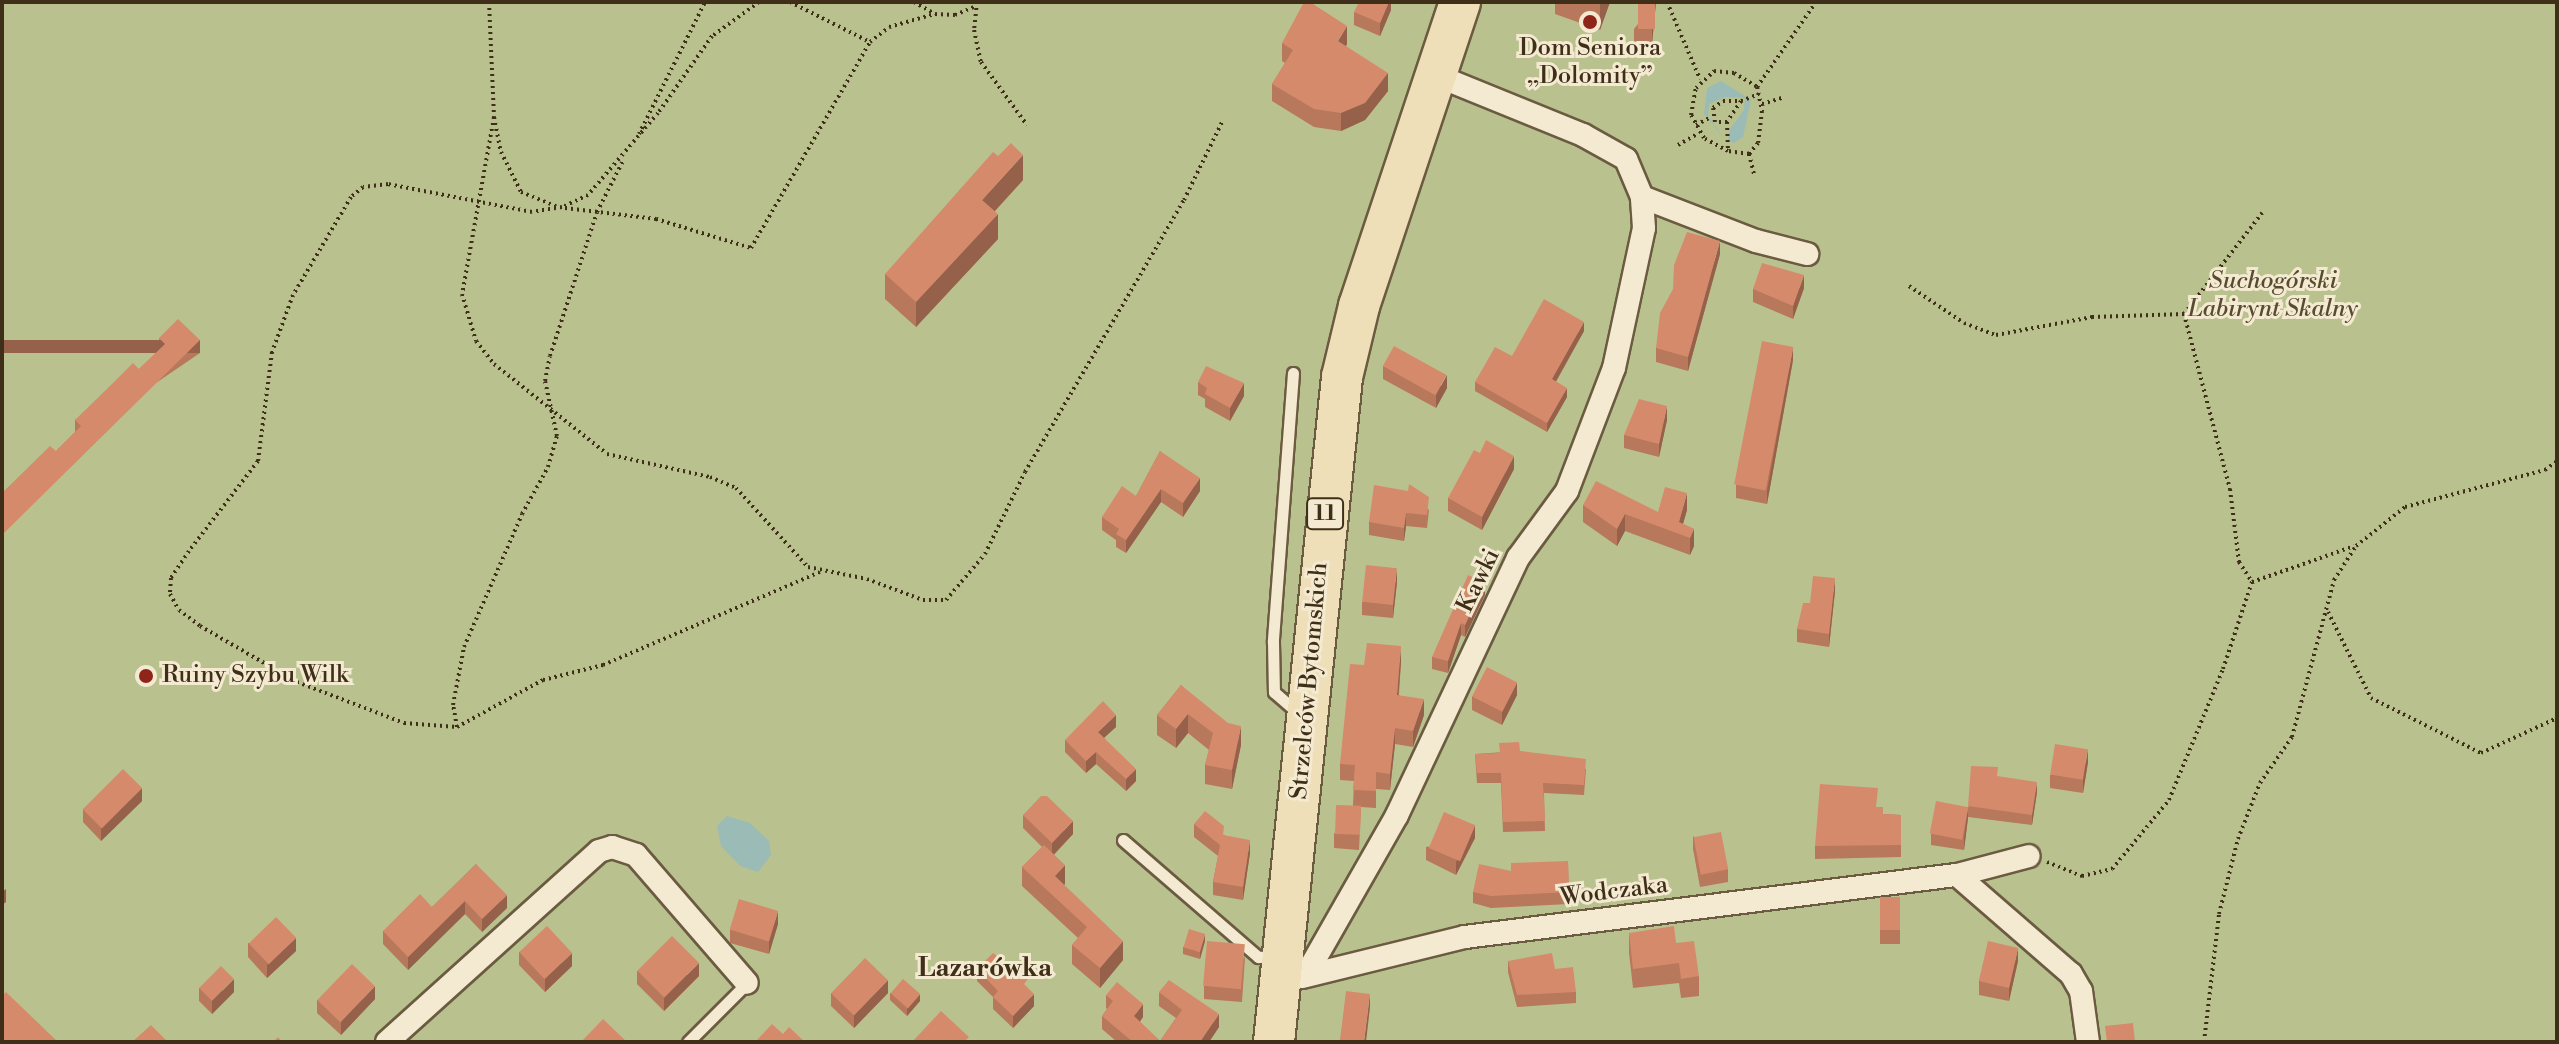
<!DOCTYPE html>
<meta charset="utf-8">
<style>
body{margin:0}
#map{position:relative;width:2559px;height:1044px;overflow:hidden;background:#eedfb8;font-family:"Libre Bodoni",serif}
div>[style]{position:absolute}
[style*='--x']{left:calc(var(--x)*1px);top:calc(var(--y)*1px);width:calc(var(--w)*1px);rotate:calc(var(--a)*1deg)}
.green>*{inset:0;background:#b9c28f;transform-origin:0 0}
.water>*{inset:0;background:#9bbbb6}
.path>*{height:4px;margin-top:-2px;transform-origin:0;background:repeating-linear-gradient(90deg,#3f2f19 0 2px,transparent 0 6px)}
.roads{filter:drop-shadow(2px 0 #6b5b41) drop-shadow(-2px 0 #6b5b41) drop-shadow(0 2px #6b5b41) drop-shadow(0 -2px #6b5b41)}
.lane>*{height:11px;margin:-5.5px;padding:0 5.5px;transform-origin:5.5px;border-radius:5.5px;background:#f4ead1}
.street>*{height:22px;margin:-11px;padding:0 11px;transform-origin:11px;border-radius:11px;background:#f4ead1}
.highway>*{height:40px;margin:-20px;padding:0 20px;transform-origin:20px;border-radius:20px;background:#eedfb8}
.wall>*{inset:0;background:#b7785c;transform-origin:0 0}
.shaded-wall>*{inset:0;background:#95614b;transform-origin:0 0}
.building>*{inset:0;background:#d58b6b;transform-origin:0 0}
.dots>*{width:22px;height:22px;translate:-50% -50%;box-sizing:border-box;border:4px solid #f4ead1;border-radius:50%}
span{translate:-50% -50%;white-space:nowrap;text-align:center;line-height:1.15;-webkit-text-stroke:6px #f4ead1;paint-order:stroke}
.shield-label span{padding:2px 6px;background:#f4ead1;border:2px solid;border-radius:6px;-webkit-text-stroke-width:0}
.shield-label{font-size:22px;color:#3f2f19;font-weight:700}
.poi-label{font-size:24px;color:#3f2f19}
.left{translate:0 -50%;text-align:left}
.park-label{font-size:24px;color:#574c31;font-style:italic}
.street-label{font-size:24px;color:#3f2f19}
.neighbourhood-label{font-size:26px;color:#3f2f19;font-weight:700}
.frame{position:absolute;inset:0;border:4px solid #3f2f19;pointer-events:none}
</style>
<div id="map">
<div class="green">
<i style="left:2px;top:2px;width:2555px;height:1040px"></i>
</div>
<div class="water">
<i style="clip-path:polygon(1721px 81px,1751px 100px,1743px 137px,1734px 143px,1728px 140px,1730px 129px,1744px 110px,1745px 98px,1725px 97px,1709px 104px,1708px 116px,1725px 139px,1704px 114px,1707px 88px)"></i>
<i style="clip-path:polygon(727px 816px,750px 823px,769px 841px,771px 855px,758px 872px,740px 866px,721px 846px,717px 826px)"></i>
</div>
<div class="path">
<i style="--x:489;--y:2;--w:115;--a:87.5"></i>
<i style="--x:494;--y:117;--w:36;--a:79"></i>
<i style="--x:501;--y:152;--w:45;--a:63.4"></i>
<i style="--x:521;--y:192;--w:38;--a:22"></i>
<i style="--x:759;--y:2;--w:58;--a:144.1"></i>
<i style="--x:712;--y:36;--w:94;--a:125"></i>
<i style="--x:658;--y:113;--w:108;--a:130.5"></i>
<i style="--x:588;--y:195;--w:29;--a:155"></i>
<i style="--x:562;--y:207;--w:30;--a:171"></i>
<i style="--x:532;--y:212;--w:147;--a:-169"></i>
<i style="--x:388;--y:184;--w:25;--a:173"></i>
<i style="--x:363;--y:187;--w:16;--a:140"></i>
<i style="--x:351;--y:197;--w:114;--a:120.6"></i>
<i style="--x:293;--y:295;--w:61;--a:110.2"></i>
<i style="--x:272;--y:352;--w:110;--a:97.3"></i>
<i style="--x:258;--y:461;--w:113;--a:127.5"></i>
<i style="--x:189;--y:551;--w:32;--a:124"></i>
<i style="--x:171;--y:578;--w:16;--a:94"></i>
<i style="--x:170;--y:594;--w:18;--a:61"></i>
<i style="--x:179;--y:610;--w:26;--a:37"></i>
<i style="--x:200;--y:626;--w:112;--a:30"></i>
<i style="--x:297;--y:682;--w:115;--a:21"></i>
<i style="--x:404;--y:723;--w:53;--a:4.3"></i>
<i style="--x:457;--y:727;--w:98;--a:-28.7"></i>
<i style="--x:543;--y:680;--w:62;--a:-14"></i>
<i style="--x:603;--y:665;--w:236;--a:-23.2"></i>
<i style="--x:778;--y:2;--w:32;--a:0"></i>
<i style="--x:790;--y:2;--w:89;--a:26.6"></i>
<i style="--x:870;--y:42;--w:24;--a:-38"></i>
<i style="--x:889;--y:27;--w:48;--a:-15.8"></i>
<i style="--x:935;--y:14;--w:20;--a:3"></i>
<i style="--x:955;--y:15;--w:23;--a:-23"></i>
<i style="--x:914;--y:2;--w:24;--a:30"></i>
<i style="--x:977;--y:2;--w:28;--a:96"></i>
<i style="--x:974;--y:30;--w:33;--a:78"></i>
<i style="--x:981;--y:62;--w:78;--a:53.9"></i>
<i style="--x:1667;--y:2;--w:84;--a:66.8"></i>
<i style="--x:1757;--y:87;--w:103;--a:-55.2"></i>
<i style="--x:1741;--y:101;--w:19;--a:-21"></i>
<i style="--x:1762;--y:104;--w:21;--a:-17"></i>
<i style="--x:494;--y:117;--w:180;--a:100.2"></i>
<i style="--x:462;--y:294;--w:49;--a:73.4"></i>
<i style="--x:476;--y:341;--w:29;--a:52"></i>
<i style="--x:494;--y:364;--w:144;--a:38.5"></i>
<i style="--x:607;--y:454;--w:106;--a:12.6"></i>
<i style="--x:710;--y:477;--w:28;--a:23"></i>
<i style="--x:736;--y:488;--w:107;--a:47.7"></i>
<i style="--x:808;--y:567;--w:60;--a:11.5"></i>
<i style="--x:867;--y:579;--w:60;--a:20.6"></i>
<i style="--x:923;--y:600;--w:23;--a:0"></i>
<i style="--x:946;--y:600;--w:60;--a:-49.7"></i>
<i style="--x:985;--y:554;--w:91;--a:-64"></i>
<i style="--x:1025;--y:472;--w:315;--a:-59.7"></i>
<i style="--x:1184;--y:200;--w:89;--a:-64"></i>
<i style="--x:1727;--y:122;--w:12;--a:180"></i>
<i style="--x:1715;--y:122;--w:14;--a:-98"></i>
<i style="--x:1713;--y:108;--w:12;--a:-35"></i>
<i style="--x:1723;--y:101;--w:18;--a:0"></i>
<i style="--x:1741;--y:101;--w:25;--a:124"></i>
<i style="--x:1727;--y:122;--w:29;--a:88"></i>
<i style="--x:1696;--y:125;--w:17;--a:-28"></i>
<i style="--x:639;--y:134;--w:148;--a:-63.4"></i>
<i style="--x:1678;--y:145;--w:24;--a:-30"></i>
<i style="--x:1749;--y:154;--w:21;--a:-172"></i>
<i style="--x:1728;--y:151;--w:27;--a:-152"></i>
<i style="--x:1704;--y:138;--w:26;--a:-119"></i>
<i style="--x:1691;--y:115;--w:27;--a:-80"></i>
<i style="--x:1696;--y:88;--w:25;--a:-43"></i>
<i style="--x:1714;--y:71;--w:20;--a:6"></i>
<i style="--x:1734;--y:73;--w:27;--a:31"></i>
<i style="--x:1757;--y:87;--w:25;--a:78"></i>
<i style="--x:1762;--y:111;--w:32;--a:97"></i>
<i style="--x:1758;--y:143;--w:14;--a:129"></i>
<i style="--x:1749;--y:154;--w:21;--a:76"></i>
<i style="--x:565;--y:208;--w:92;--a:6.9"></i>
<i style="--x:656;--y:219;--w:99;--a:17"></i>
<i style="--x:751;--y:248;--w:238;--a:-60"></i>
<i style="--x:1909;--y:286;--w:66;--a:33.9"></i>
<i style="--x:1964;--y:323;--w:34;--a:21"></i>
<i style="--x:1996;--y:335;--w:98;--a:-10.6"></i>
<i style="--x:2092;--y:317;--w:92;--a:-1.9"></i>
<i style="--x:2184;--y:314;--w:181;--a:75.3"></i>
<i style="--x:2230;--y:489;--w:74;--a:83"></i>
<i style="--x:2239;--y:562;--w:24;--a:57"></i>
<i style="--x:2184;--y:314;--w:128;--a:-52.3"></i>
<i style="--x:2328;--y:612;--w:96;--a:63.4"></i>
<i style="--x:2371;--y:698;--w:123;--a:26.6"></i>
<i style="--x:2481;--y:753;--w:84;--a:-24.7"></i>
<i style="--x:457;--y:727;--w:22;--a:-100"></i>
<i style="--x:453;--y:705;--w:59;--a:-79.3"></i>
<i style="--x:464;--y:647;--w:145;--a:-66.4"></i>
<i style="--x:522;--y:514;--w:54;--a:-61"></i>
<i style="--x:548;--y:467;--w:32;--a:-74"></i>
<i style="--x:557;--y:436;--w:56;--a:-102.3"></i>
<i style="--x:545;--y:381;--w:25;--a:-79"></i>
<i style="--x:550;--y:356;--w:151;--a:-71.9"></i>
<i style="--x:597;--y:212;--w:59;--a:-63"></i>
<i style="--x:2047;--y:862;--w:38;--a:22"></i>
<i style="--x:2082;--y:876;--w:31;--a:-13"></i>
<i style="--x:2112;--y:869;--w:89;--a:-50.4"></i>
<i style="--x:2169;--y:800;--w:142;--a:-67.6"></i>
<i style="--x:2223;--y:669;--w:92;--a:-71.6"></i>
<i style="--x:2252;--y:582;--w:108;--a:-19.4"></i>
<i style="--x:2204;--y:1042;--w:129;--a:-83.3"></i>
<i style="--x:2219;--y:914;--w:77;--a:-75.8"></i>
<i style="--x:2238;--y:839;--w:60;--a:-68.6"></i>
<i style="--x:2260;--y:783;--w:56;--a:-55.2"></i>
<i style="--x:2292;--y:737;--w:163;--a:-75"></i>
<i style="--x:2334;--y:580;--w:40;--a:-57.1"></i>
<i style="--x:2356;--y:546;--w:63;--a:-38.5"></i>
<i style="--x:2405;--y:507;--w:145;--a:-14.8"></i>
<i style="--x:2545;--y:470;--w:15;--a:-37"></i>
</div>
<div class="roads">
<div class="lane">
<i style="--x:1293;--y:373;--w:270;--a:94.3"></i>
<i style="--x:1273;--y:642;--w:50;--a:88.9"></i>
<i style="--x:1274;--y:692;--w:33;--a:41"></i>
<i style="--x:1123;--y:840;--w:179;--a:40.9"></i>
<i style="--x:1258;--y:957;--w:18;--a:-3"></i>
<i style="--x:688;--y:1042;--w:83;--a:-45"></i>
</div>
<div class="street">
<i style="--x:1642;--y:197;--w:122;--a:21.1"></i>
<i style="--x:1756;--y:241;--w:53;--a:14.3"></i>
<i style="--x:1957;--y:875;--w:74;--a:-14.8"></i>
<i style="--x:1307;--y:973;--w:182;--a:-60.3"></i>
<i style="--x:1397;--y:815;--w:284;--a:-64.8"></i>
<i style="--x:1518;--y:558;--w:83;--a:-53.8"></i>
<i style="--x:1567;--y:491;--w:132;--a:-69.1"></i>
<i style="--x:1614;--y:368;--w:143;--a:-77.9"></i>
<i style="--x:1644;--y:228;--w:31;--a:-94"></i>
<i style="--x:1642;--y:197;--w:41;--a:-112.8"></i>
<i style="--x:1626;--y:159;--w:49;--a:-150.8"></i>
<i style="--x:1583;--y:135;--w:160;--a:-157.9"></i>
<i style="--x:1302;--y:977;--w:168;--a:-13.8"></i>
<i style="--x:1465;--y:937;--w:496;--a:-7.2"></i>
<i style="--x:1957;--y:875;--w:151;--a:41"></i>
<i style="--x:2071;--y:974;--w:20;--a:60"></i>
<i style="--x:2081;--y:991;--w:51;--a:82.2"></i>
<i style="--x:387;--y:1042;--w:285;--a:-42"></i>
<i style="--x:599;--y:851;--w:14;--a:-17"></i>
<i style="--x:612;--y:847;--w:25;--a:18"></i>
<i style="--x:636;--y:855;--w:169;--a:49.1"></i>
</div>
<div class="highway">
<i style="--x:1274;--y:1042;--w:668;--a:-84.16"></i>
<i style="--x:1342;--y:377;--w:73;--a:-76.5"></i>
<i style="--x:1359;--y:306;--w:320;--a:-71.6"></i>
</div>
</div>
<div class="wall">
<i style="clip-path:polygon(1391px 2px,1391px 10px,1380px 36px,1354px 25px,1354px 12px)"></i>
<i style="clip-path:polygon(1555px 2px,1610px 2px,1600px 30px,1555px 14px)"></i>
<i style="clip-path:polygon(1656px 2px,1652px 44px,1634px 42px,1634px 29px)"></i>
<i style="clip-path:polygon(1282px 43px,1347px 44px,1346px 46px,1388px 91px,1365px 120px,1341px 131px,1314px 127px,1272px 101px,1272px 84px,1285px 63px,1282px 61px)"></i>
<i style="clip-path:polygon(1023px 180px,995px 211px,998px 239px,916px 327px,885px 299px,885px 274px)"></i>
<i style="clip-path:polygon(1720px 254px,1688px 371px,1656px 362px,1656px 348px)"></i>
<i style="clip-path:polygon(1804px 288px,1793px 319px,1753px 302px,1753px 289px)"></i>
<i style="clip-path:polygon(1584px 331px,1556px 382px,1567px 397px,1547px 432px,1475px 391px,1475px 382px,1512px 356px)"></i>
<i style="clip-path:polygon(159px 338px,200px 353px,56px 451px,75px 432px,75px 420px,139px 369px,159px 350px)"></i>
<i style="clip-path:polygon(1793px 360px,1767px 504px,1736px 498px,1736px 485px)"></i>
<i style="clip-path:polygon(1383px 366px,1447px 388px,1436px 408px,1383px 379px)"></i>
<i style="clip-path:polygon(1198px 382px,1244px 396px,1230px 421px,1205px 407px,1205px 399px,1198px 395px)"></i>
<i style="clip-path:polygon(1667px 420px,1659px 457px,1624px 448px,1624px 435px)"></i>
<i style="clip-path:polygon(1160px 451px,1200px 491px,1183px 517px,1161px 502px,1126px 553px,1116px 547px,1116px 540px,1102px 530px,1102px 517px,1136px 496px)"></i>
<i style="clip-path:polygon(1514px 469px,1482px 530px,1448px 511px,1448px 498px)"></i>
<i style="clip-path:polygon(1408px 491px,1429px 510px,1427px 528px,1406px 526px,1404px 541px,1369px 535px,1369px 522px)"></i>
<i style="clip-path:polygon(1583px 505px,1658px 512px,1687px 510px,1683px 524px,1694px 529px,1694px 546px,1690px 555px,1625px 531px,1617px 546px,1583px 522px)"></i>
<i style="clip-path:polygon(1397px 582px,1393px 618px,1362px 615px,1362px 602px)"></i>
<i style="clip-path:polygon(1835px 591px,1829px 647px,1797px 642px,1797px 629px,1810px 603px)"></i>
<i style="clip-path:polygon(1485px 595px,1465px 637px,1461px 635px,1448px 673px,1432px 669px,1432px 657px)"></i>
<i style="clip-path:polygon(1401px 662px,1399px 695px,1424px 715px,1413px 747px,1395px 744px,1390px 790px,1376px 789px,1376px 808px,1361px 807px,1359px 850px,1334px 848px,1334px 834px,1353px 806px,1354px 781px,1340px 780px,1340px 764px,1364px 665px)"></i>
<i style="clip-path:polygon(1181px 685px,1241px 745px,1232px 789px,1205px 784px,1205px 765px,1209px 750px,1188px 733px,1176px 748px,1157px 735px,1157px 715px)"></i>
<i style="clip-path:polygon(1517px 695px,1502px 725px,1472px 710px,1472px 696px)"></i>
<i style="clip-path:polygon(1116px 727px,1104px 738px,1136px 781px,1126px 791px,1096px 764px,1086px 773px,1065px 752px,1065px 740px)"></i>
<i style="clip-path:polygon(1520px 751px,1586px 769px,1584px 795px,1544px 793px,1545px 831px,1503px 832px,1501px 783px,1477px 783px,1475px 754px)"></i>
<i style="clip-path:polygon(2088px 762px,2083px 793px,2050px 788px,2050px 775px)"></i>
<i style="clip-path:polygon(1998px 777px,2037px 792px,2032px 825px,1968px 817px,1964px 850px,1931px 845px,1931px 834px,1968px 807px)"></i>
<i style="clip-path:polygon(142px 801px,101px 841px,83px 822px,83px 809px)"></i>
<i style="clip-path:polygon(1878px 807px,1883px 814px,1901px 815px,1901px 857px,1815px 859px,1815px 846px)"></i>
<i style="clip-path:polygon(1023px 815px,1073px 834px,1054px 855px,1064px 885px,1123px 960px,1100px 988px,1072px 964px,1072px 945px,1078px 938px,1022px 886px,1022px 867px,1042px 847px,1023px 828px)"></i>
<i style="clip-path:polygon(1194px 824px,1224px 835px,1250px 853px,1243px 900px,1213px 895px,1213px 882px,1218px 856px,1194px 837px)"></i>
<i style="clip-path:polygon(1693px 836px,1728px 869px,1728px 882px,1700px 887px,1693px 849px)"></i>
<i style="clip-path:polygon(1475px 838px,1456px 875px,1426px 860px,1426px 847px)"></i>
<i style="clip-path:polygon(1568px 861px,1569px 904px,1491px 908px,1473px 903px,1473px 892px,1511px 871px)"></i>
<i style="clip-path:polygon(476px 864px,507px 908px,482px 932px,465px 914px,408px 970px,383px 944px,383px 931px,432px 907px)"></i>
<i style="left:1880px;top:897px;width:20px;height:47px"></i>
<i style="clip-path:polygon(778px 924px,769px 954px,730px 943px,730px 930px)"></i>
<i style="clip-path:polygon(1629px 933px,1676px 943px,1699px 976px,1699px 996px,1681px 998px,1679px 983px,1633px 988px,1629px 953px)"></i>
<i style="clip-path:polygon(1205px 941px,1200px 959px,1183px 954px,1183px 947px)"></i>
<i style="clip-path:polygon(248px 943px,296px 951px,267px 978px,248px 957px)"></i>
<i style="clip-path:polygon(519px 952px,572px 966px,545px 992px,519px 965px)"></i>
<i style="clip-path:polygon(1245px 957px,1242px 1002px,1204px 999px,1204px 986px)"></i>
<i style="clip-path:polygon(1508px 961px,1555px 969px,1576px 992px,1576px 1003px,1517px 1007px,1508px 972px)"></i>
<i style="clip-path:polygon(2018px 961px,2009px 1001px,1979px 995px,1979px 981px)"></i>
<i style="clip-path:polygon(977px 969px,1028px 989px,1034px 1006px,1013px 1028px,993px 1009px,993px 997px,977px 981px)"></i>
<i style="clip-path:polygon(637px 971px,699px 976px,664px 1011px,637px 984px)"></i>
<i style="clip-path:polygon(199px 988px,234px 992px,212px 1014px,199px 1001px)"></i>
<i style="clip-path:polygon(1159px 992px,1219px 1027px,1209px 1042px,1117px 1042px,1102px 1029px,1102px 1016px,1107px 1009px,1106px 1008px,1106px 995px,1143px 1017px,1140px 1022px,1160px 1041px,1176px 1018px,1159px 1006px)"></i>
<i style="clip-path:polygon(831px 993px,888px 993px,854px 1028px,831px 1006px)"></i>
<i style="clip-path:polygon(890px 993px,920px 1001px,907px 1016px,890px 1000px)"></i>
<i style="clip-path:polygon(375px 999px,341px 1035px,317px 1013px,317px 1000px)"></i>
</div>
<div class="shaded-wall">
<i style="clip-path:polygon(1389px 2px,1391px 2px,1391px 10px,1380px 36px,1380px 23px)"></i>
<i style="clip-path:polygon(1601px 2px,1610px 2px,1600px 30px,1600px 4px)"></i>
<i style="clip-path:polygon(1655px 2px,1656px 2px,1652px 44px,1652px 31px)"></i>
<i style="clip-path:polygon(1347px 26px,1347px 44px,1338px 58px,1338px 41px)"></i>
<i style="clip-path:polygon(1388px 73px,1388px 91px,1365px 120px,1341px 131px,1341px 113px)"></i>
<i style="clip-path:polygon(1023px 155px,1023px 180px,982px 225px,982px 200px)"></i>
<i style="clip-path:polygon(998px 214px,998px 239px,916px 327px,916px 302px)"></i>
<i style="clip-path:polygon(1720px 241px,1720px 254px,1688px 371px,1688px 357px)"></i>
<i style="clip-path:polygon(1804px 275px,1804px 288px,1793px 319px,1793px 306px)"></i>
<i style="clip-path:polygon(1584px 322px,1584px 331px,1552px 388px,1552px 379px)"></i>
<i style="left:200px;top:340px;width:13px;height:278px;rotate:90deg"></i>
<i style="clip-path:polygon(1793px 347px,1793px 360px,1767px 504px,1767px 491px)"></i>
<i style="clip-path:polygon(1447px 375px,1447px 388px,1436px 408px,1436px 395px)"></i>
<i style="clip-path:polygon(1244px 383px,1244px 396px,1230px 421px,1230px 408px)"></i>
<i style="clip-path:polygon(1567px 388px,1567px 397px,1547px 432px,1547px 423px)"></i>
<i style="clip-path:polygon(1667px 406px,1667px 420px,1659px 457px,1659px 444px)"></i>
<i style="clip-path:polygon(1514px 456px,1514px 469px,1482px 530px,1482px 517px)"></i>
<i style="clip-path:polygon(1200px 478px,1200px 491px,1183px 517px,1183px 503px)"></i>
<i style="clip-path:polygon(1161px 489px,1161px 502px,1126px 553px,1126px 540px)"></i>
<i style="clip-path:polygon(1687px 493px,1687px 510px,1680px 534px,1679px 522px)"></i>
<i style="clip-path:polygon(1406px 513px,1406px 526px,1404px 541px,1404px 528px)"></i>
<i style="clip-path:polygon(1625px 514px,1625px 531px,1617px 546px,1617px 529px)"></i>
<i style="clip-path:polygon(1694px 529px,1694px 546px,1690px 555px,1690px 538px)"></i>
<i style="clip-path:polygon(1397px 568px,1397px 582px,1393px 618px,1393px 605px)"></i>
<i style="clip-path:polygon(1835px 578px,1835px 591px,1829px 647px,1829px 634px)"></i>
<i style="clip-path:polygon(1485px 583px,1485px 595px,1465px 637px,1465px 625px)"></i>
<i style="clip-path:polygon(1461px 623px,1461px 635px,1448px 673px,1448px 661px)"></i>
<i style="clip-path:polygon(1401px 646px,1401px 662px,1397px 711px,1397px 695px)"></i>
<i style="clip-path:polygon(1517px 682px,1517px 695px,1502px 725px,1502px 712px)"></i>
<i style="clip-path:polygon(1424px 699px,1424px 715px,1413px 747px,1413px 731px)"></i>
<i style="clip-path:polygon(1188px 714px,1188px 733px,1176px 748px,1176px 729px)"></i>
<i style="clip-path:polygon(1116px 715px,1116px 727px,1098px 743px,1098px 732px)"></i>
<i style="clip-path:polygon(1241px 726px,1241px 745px,1232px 789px,1232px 770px)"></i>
<i style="clip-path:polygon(1395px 728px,1395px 744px,1390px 790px,1390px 774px)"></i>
<i style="clip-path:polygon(2088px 749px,2088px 762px,2083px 793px,2083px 780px)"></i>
<i style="clip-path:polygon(1096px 752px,1096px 764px,1086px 773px,1086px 761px)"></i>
<i style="clip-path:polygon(1136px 769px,1136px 781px,1126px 791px,1126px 779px)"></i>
<i style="clip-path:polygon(2037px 782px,2037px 792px,2032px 825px,2032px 815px)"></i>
<i style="clip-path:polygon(142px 788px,142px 801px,101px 841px,101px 828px)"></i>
<i style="clip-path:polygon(1968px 807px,1968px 818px,1964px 850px,1964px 838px)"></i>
<i style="clip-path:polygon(1073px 821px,1073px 834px,1052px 856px,1052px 843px)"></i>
<i style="clip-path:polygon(1475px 825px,1475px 838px,1456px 875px,1456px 862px)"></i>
<i style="clip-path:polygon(1250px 840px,1250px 853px,1243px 900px,1243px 887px)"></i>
<i style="clip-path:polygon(1065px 865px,1065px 884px,1055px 895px,1055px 876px)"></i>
<i style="clip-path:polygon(6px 889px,6px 902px,2px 905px,2px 892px)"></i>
<i style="clip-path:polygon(507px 895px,507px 908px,482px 932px,482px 919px)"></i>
<i style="clip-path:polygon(465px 901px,465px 914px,408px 970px,408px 957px)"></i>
<i style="clip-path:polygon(778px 911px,778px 924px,769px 954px,769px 941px)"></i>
<i style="clip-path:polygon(1205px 934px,1205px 941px,1200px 959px,1200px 952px)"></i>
<i style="clip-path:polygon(296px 938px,296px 951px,267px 978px,267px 965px)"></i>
<i style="clip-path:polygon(1123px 941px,1123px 960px,1100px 988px,1100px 968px)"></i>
<i style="clip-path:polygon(2018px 948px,2018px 961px,2009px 1001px,2009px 988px)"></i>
<i style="clip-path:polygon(572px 953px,572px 966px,545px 992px,545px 979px)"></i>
<i style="clip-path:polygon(699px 963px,699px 976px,664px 1011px,664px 998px)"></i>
<i style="clip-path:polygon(234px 979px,234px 992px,212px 1014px,212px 1001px)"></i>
<i style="clip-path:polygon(888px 980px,888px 993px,854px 1028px,854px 1015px)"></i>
<i style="clip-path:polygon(375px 986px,375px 999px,341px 1035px,341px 1022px)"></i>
<i style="clip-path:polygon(920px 994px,920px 1001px,907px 1016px,907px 1009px)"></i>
<i style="clip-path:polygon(1034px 994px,1034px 1006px,1013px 1028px,1013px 1016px)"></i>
<i style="clip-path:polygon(1370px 994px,1370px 1007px,1366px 1042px,1364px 1042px)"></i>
<i style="clip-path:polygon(1143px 1004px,1143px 1017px,1134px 1029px,1134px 1016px)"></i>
<i style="clip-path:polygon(1219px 1014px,1219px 1027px,1209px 1042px,1200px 1042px)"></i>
</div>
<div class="building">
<i style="clip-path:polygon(1304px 2px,1310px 2px,1347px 26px,1338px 41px,1388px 73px,1365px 103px,1341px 113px,1314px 109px,1272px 84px,1293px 50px,1282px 43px)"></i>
<i style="clip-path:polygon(1359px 2px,1389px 2px,1380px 23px,1354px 12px)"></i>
<i style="left:1638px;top:2px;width:17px;height:27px"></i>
<i style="clip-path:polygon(1011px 143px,1023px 155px,982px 200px,998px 214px,916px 302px,885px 274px,993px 152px,998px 156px)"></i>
<i style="clip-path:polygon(1687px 232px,1720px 241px,1688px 357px,1656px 348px,1660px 313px,1673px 289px,1674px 265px)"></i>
<i style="clip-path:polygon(1762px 263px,1804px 275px,1793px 306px,1753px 289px)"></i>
<i style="clip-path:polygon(1544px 299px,1584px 322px,1552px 379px,1567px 388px,1547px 423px,1475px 382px,1495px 347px,1512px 356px)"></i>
<i style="clip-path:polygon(178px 319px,200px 340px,2px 535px,2px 493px,50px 446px,56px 451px,81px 426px,75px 420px,114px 382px,133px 363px,139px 369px,165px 344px,159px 338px)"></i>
<i style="left:1762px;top:341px;width:32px;height:146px;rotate:11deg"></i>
<i style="left:1394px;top:346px;width:60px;height:23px;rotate:29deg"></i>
<i style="clip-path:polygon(1206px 366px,1244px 383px,1230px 408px,1205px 394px,1207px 388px,1198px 382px)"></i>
<i style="clip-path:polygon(1639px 399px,1667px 406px,1659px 444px,1624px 435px)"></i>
<i style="clip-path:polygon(1486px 440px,1514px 456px,1482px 517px,1448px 498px,1474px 450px,1480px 453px)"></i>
<i style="clip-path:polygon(1160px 451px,1200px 478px,1183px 503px,1161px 489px,1126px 540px,1116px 534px,1119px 529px,1102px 517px,1122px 486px,1136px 496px)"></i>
<i style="clip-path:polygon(1596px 481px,1658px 512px,1665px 487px,1687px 493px,1679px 522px,1694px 529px,1690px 538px,1625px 514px,1617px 529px,1583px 505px)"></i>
<i style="clip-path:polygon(1409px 484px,1429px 497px,1427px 515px,1406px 513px,1404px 528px,1369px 522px,1374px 485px,1408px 491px)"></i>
<i style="left:1366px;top:565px;width:31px;height:37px;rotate:6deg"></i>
<i style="clip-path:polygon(1468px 575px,1485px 583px,1465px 625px,1461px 623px,1448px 661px,1432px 657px)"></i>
<i style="clip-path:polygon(1813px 576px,1835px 578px,1829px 634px,1797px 629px,1803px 603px,1810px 603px)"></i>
<i style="clip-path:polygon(1367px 643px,1401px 646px,1397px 695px,1424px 699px,1413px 731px,1395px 728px,1390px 774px,1376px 772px,1376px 791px,1353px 790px,1355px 765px,1340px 764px,1350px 664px,1364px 665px)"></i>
<i style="left:1487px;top:667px;width:34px;height:33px;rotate:27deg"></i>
<i style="clip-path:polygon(1181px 685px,1228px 723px,1241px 726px,1232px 770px,1205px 765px,1213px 733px,1188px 714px,1176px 729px,1157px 715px)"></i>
<i style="clip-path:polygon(1103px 701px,1116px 715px,1098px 732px,1136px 769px,1126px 779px,1096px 752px,1086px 761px,1065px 740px)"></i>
<i style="clip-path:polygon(1519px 742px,1520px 751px,1586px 759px,1584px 785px,1543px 783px,1545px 821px,1503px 822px,1501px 773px,1477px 773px,1475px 754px,1500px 753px,1499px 743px)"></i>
<i style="left:2055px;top:744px;width:33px;height:31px;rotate:9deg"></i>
<i style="clip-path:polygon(1971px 766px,1998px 767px,1997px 776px,2037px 782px,2032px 815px,1968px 806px)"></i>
<i style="left:123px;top:769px;width:27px;height:57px;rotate:45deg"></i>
<i style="clip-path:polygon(1820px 784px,1878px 788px,1876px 807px,1883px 807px,1883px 814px,1901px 815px,1901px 845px,1815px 846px)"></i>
<i style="clip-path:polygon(1041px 796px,1047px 796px,1073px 821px,1052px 843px,1023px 815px)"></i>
<i style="left:1936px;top:801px;width:33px;height:33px;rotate:11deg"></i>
<i style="left:1336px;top:805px;width:25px;height:29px;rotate:2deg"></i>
<i style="clip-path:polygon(1205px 811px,1224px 826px,1223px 835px,1250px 840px,1243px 887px,1213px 882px,1220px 845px,1194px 824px)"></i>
<i style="left:1444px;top:812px;width:34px;height:39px;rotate:23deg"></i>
<i style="left:1721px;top:832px;width:38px;height:28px;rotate:79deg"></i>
<i style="clip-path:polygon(1044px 845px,1065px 865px,1055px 876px,1123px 941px,1100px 968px,1072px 945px,1087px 927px,1022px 867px)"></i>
<i style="clip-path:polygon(1568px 861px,1569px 892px,1491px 896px,1473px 892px,1479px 864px,1511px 871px,1511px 863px)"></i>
<i style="clip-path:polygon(476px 864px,507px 895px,482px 919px,465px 901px,408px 957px,383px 931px,420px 894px,432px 907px)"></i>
<i style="left:1880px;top:897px;width:20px;height:33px"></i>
<i style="left:739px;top:899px;width:41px;height:32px;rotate:17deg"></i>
<i style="left:276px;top:917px;width:29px;height:38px;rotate:46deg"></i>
<i style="left:547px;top:926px;width:37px;height:38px;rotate:47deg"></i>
<i style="clip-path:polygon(1674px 926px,1676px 943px,1694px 941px,1699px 976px,1681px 979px,1679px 963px,1633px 969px,1629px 933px)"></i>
<i style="left:1189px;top:929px;width:17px;height:19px;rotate:17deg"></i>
<i style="left:672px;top:936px;width:38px;height:49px;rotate:45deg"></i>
<i style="left:1207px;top:941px;width:38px;height:45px;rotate:5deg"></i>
<i style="left:1988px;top:941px;width:31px;height:41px;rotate:13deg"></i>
<i style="clip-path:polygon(993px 953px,1028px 979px,1024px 984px,1034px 994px,1013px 1016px,993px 997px,998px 991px,977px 969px)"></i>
<i style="clip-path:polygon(1552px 953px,1555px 969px,1573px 967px,1576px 992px,1517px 995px,1508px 961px)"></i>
<i style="left:865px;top:958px;width:32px;height:49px;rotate:44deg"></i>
<i style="left:352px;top:964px;width:32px;height:50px;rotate:44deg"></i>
<i style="left:221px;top:966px;width:18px;height:31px;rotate:45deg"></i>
<i style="left:903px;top:979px;width:23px;height:19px;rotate:41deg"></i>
<i style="clip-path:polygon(1169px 980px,1219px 1014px,1200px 1042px,1133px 1042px,1102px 1016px,1113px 1001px,1106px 995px,1117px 982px,1143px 1004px,1134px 1016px,1160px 1041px,1182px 1010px,1159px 992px)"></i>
<i style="left:1346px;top:991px;width:24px;height:51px;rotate:7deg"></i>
<i style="clip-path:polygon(6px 992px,58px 1042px,4px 1042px,2px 1040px,2px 996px)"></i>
<i style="clip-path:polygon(941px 1011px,969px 1037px,964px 1042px,912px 1042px)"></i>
<i style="clip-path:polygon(603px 1019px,627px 1042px,581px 1042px)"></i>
<i style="clip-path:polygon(2133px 1023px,2135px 1042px,2107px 1042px,2105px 1026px)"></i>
<i style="clip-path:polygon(772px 1024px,783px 1034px,789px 1027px,805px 1042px,759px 1042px,757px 1040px)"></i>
<i style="clip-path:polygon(151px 1025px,168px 1042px,132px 1042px)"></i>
<i style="clip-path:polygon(278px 1037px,282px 1042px,273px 1042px)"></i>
</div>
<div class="dots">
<i style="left:1590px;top:22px;background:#8f2418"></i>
<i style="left:146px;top:676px;background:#8f2418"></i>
</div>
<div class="shield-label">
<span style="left:1325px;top:514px">11</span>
</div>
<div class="poi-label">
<span style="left:1590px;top:63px">Dom Seniora<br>„Dolomity”</span>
<span class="left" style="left:162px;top:676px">Ruiny Szybu Wilk</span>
</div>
<div class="park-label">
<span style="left:2273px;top:296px">Suchogórski<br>Labirynt Skalny</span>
</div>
<div class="street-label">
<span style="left:1479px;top:581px;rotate:-64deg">Kawki</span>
<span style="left:1310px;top:681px;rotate:-85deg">Strzelców Bytomskich</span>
<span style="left:1614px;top:892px;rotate:-7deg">Wodczaka</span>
</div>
<div class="neighbourhood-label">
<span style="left:985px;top:969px">Lazarówka</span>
</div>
<div class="frame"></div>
</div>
